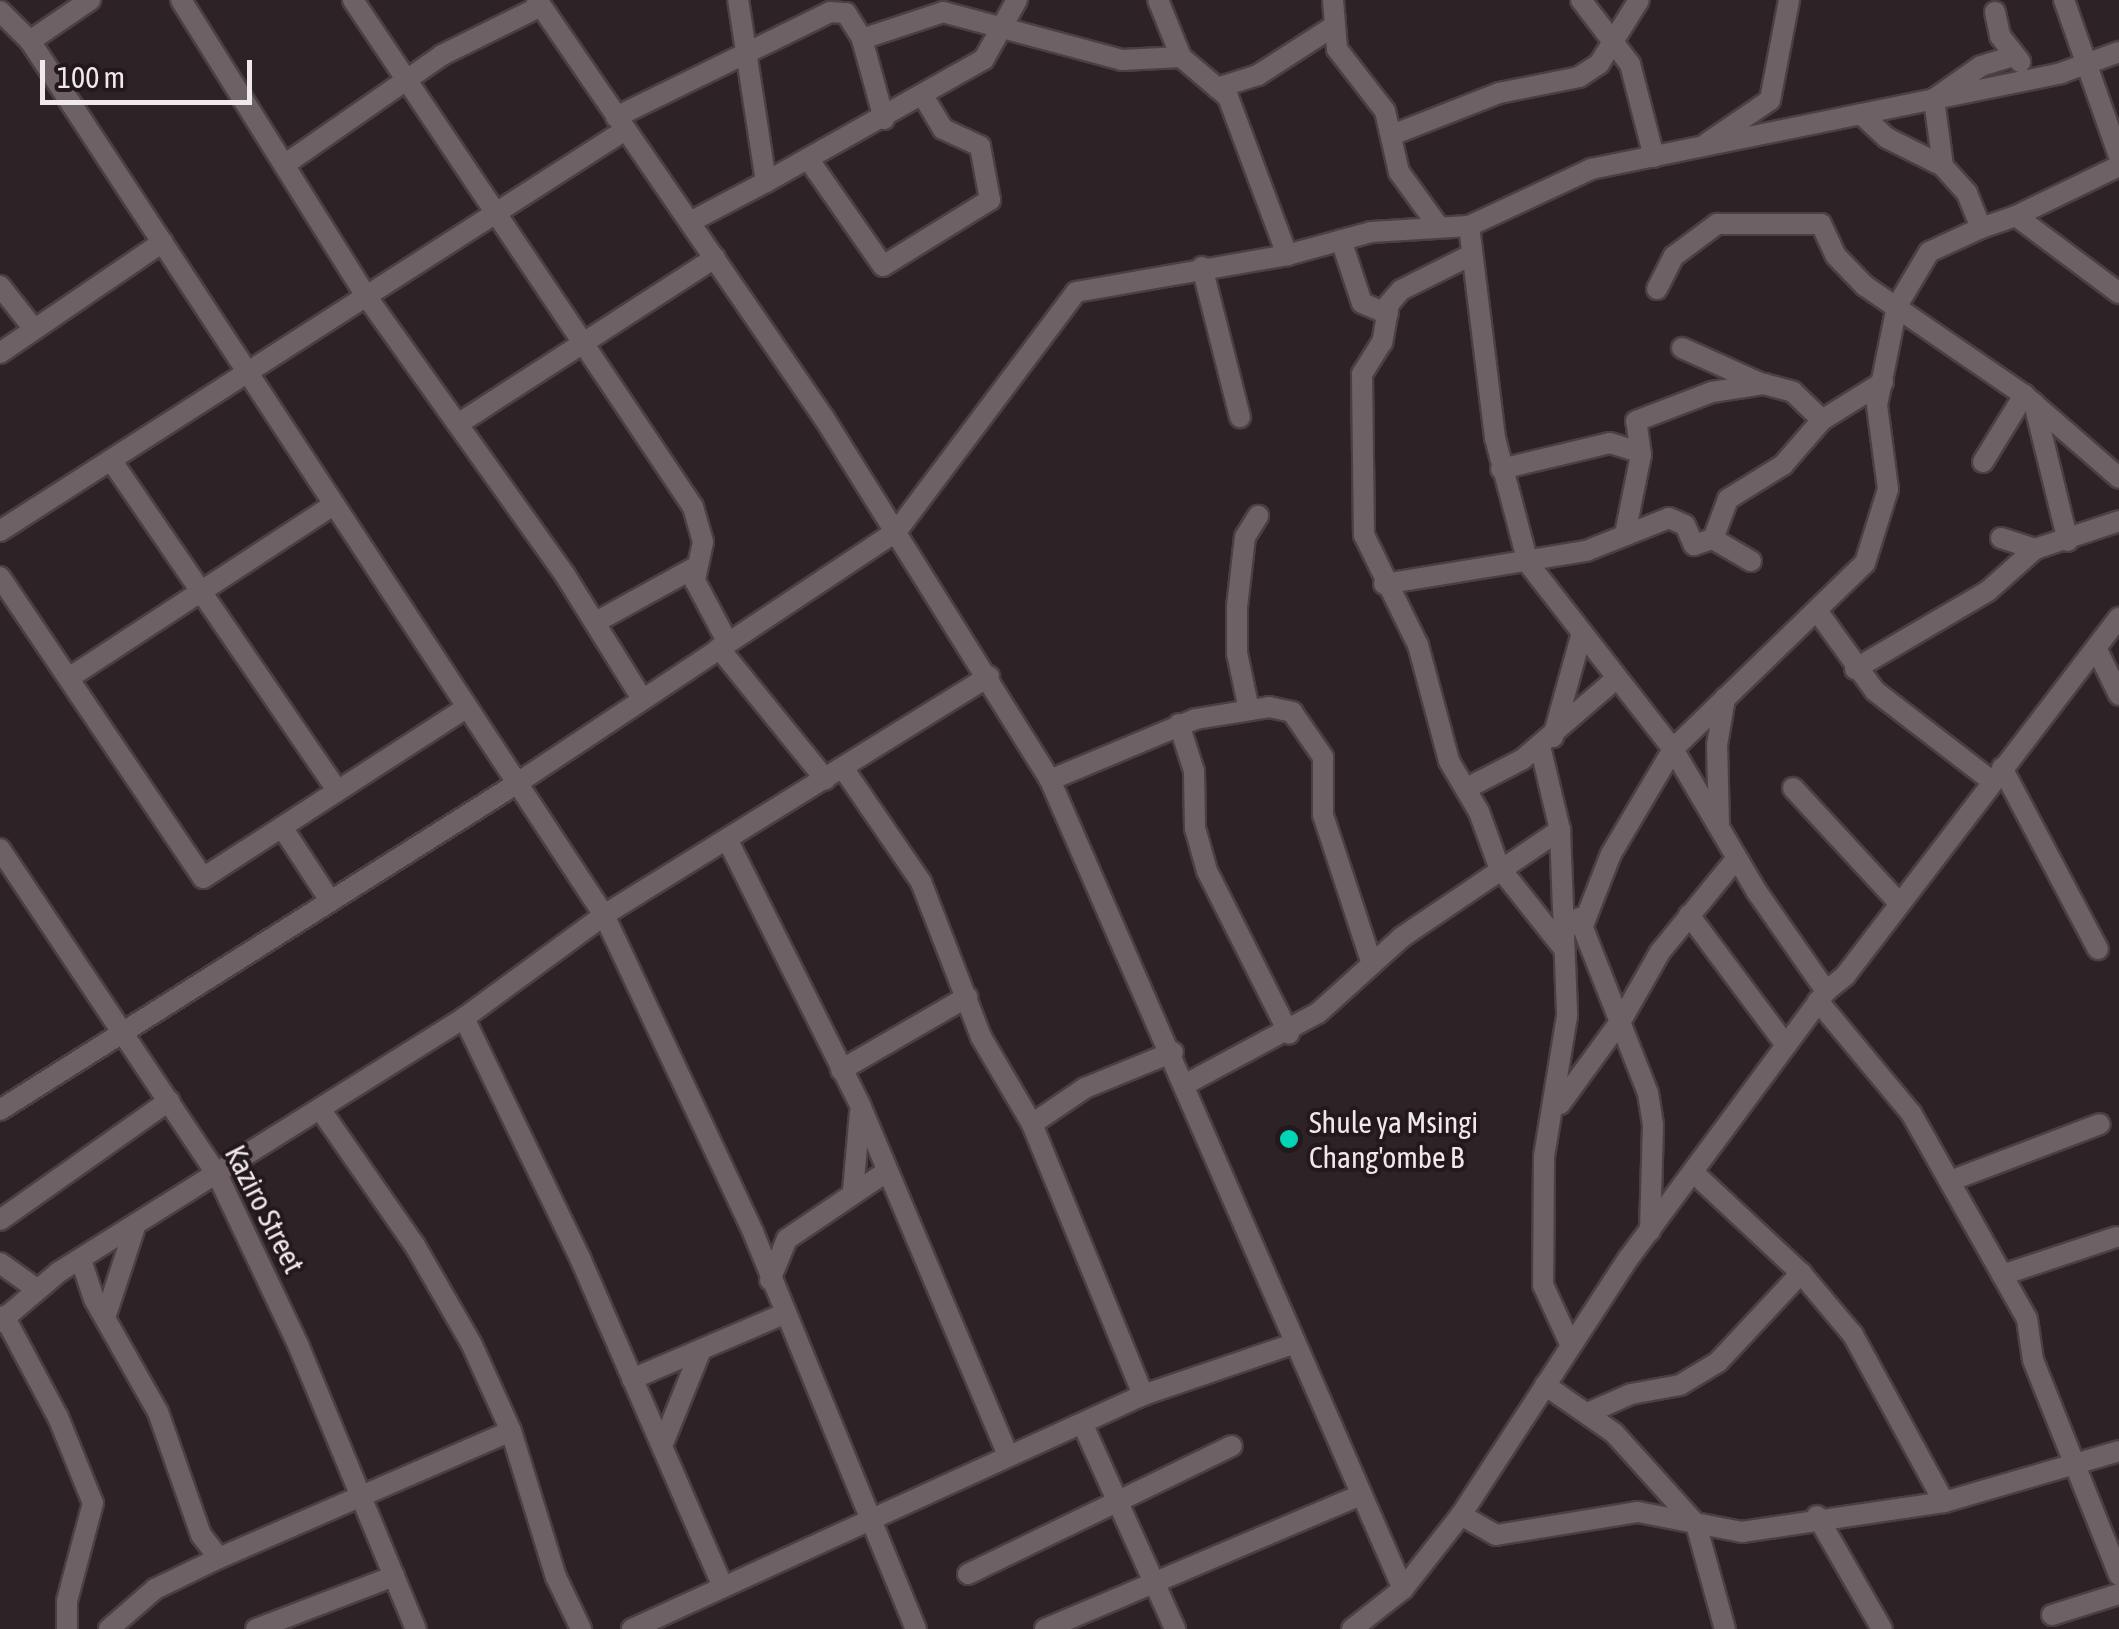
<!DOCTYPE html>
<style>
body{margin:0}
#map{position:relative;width:2119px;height:1629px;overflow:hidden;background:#2d2226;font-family:"Asap Condensed",sans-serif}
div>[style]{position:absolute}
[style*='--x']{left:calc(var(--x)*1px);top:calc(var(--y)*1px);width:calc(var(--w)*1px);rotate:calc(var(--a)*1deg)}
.roads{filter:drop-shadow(2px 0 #4a4044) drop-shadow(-2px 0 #4a4044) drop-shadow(0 2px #4a4044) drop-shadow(0 -2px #4a4044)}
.minor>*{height:20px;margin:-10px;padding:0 10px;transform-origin:10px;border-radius:10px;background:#6e6165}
.dots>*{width:28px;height:28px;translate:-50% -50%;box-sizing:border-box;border:5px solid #23191c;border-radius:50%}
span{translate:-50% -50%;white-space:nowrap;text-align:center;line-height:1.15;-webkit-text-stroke:8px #23191c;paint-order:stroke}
.poi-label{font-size:30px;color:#f0e9eb}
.left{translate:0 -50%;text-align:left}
.street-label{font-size:30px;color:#f0e9eb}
.scale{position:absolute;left:40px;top:60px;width:212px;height:45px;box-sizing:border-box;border:5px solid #f0e9eb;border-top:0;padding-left:12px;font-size:30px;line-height:35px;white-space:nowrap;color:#f0e9eb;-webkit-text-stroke:8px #23191c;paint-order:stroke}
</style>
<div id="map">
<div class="roads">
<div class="minor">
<i style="--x:181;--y:0;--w:345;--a:58"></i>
<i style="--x:364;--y:293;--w:346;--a:54.5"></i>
<i style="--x:565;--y:575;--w:144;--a:58.1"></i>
<i style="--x:353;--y:0;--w:610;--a:56.15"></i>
<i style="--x:693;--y:507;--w:36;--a:74"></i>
<i style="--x:703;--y:542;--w:40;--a:102"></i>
<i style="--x:695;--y:581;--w:70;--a:62"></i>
<i style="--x:537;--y:0;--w:507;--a:55.53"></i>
<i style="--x:824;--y:418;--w:427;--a:58"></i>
<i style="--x:1050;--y:780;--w:883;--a:66.43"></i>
<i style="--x:1158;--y:0;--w:61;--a:68"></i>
<i style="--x:1333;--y:0;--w:49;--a:85.3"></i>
<i style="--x:1337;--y:49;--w:78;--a:52.3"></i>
<i style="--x:1385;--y:111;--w:63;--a:77.1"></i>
<i style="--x:1399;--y:172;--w:68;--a:54"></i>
<i style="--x:1581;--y:0;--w:81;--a:52.6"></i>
<i style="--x:1630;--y:64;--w:96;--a:75.5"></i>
<i style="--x:2064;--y:0;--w:165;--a:70.6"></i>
<i style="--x:0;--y:11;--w:42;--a:45"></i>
<i style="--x:30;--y:41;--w:1046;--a:56.71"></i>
<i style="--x:604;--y:915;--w:350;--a:64.8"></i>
<i style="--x:753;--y:1232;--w:429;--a:67.7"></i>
<i style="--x:1995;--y:12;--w:25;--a:78"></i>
<i style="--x:2000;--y:36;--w:33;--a:52"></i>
<i style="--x:862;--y:39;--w:85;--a:-18.4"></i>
<i style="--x:943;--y:12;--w:185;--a:15"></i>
<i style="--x:1122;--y:60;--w:59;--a:-2.9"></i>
<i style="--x:1181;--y:57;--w:62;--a:40.4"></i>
<i style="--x:1228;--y:97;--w:169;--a:69.5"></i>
<i style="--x:30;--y:41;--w:73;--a:-34.3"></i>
<i style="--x:1217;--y:88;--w:43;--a:-17.6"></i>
<i style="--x:1258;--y:75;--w:87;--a:-32.8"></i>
<i style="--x:1861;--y:114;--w:35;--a:43"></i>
<i style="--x:1887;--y:138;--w:63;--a:26.6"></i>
<i style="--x:616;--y:117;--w:238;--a:-26.1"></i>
<i style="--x:830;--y:12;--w:16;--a:4"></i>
<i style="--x:846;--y:13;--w:31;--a:58"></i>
<i style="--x:862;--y:39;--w:83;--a:74.6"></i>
<i style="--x:1392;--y:135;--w:115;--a:-21.4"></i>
<i style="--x:1499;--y:93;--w:82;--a:-11.3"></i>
<i style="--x:1579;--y:77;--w:24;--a:-33"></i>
<i style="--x:1599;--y:64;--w:75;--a:-58"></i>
<i style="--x:1707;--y:143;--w:76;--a:-34.3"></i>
<i style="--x:1770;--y:100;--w:102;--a:-79.2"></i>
<i style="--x:809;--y:160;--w:129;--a:55.1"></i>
<i style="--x:883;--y:266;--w:126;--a:-31.7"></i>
<i style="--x:990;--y:200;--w:55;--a:-100.5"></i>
<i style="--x:980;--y:146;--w:41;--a:-155.3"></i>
<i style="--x:943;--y:129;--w:37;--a:-121"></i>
<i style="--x:284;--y:165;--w:193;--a:-34.8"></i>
<i style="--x:442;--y:55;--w:110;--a:-26.3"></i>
<i style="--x:766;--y:182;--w:250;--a:-29.4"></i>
<i style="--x:984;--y:59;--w:68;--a:-60.8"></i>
<i style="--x:2016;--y:216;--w:114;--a:-25.9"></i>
<i style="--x:690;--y:222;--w:86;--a:-27.8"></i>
<i style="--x:766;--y:182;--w:184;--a:-98.7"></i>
<i style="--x:1469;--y:226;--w:214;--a:83"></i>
<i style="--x:1495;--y:438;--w:129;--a:75.2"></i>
<i style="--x:1528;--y:563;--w:236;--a:52.1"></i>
<i style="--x:1673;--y:749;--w:166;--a:59.6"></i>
<i style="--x:1757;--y:892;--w:121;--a:55.1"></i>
<i style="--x:1981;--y:228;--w:37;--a:-19"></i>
<i style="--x:2016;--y:216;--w:129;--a:36.8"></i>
<i style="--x:1341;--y:240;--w:66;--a:71.6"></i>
<i style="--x:1362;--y:303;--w:28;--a:23"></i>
<i style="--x:1471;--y:255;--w:78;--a:153.4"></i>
<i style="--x:1401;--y:290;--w:18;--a:131"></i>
<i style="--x:1389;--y:304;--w:39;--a:100"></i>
<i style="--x:1382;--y:342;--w:38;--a:122"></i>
<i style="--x:1362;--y:374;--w:161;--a:89.3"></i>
<i style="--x:1364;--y:535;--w:123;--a:63.9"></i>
<i style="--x:1418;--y:645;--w:120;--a:75"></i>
<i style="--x:1449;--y:761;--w:59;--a:59.5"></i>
<i style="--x:1479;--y:812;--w:59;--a:70"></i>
<i style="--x:1499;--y:867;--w:105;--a:51.6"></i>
<i style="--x:1202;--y:267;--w:155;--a:75.8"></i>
<i style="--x:0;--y:286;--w:53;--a:51.8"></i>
<i style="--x:1657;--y:289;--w:37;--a:-63"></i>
<i style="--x:1674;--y:256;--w:54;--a:-36.7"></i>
<i style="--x:1717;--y:224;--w:104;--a:0"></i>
<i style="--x:1821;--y:224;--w:35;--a:65"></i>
<i style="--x:1836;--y:256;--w:42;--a:46"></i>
<i style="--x:1865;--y:286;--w:193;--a:34.4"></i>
<i style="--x:2024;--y:395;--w:126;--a:41.1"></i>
<i style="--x:1682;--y:348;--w:88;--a:24.2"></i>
<i style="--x:0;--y:353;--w:197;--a:-34.3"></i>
<i style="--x:2034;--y:403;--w:142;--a:76.2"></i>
<i style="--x:458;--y:424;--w:306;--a:-32.9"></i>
<i style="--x:111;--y:460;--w:399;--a:55.6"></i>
<i style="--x:1983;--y:462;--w:79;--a:-58.5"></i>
<i style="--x:1501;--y:469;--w:112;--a:-13.4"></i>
<i style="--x:1610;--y:443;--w:31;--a:17"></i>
<i style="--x:0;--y:531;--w:743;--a:-32.68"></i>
<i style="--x:1625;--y:534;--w:81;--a:-78.6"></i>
<i style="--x:1641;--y:455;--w:34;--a:-98"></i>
<i style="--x:1636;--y:421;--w:81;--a:-20.9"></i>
<i style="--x:1712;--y:392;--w:53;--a:-8.7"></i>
<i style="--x:1764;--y:384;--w:30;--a:15"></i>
<i style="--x:1793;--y:392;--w:40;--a:44"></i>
<i style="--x:1822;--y:420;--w:72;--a:-31.9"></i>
<i style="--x:2001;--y:538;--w:36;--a:18"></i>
<i style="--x:2035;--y:549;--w:89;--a:-18.4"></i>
<i style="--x:1713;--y:539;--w:43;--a:-69.4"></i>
<i style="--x:1728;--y:499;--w:65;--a:-31.7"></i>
<i style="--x:1783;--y:465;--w:60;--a:-49.1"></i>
<i style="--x:0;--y:577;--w:363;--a:56"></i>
<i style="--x:203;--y:878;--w:311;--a:-32.9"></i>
<i style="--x:1384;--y:584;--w:205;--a:-9.3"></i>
<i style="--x:1586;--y:551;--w:89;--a:-21.7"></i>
<i style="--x:1669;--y:518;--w:17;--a:24"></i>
<i style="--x:1685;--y:525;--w:22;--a:66"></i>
<i style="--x:1694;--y:545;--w:20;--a:-18"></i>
<i style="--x:1713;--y:539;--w:44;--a:30.1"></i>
<i style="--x:1818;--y:612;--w:97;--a:54.2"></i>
<i style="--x:1875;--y:691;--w:148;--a:37.6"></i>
<i style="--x:596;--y:622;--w:110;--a:-28.9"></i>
<i style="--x:719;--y:648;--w:169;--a:51"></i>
<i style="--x:2097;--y:650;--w:50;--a:63.9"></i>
<i style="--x:1855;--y:669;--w:154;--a:-30.4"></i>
<i style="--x:1988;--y:591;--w:63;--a:-41.8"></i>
<i style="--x:72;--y:676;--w:312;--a:-33.2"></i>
<i style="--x:1249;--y:710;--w:58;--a:-101.9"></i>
<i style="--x:1237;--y:653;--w:46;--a:-90"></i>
<i style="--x:1237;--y:607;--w:70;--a:-83.5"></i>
<i style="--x:1245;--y:537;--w:25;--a:-58"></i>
<i style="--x:1179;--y:724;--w:49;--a:72.3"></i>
<i style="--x:1194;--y:771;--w:57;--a:89"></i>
<i style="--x:1195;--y:828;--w:45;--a:74.4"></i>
<i style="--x:1207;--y:871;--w:182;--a:63.2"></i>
<i style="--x:1553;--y:737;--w:105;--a:-74.5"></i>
<i style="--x:1540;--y:746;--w:86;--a:76.6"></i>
<i style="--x:1560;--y:830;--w:186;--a:87.8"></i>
<i style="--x:1567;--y:1016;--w:143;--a:99.3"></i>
<i style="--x:1544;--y:1157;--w:128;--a:90.4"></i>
<i style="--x:1543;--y:1285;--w:67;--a:65.3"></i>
<i style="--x:843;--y:768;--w:138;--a:55.6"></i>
<i style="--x:921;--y:882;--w:166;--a:68.8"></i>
<i style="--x:981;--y:1037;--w:101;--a:59.6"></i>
<i style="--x:1032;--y:1124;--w:293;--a:67.7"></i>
<i style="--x:2002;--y:768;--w:205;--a:62.1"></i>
<i style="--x:1050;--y:780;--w:158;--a:-22.7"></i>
<i style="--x:1196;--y:719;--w:74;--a:-9.3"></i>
<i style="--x:1269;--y:707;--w:24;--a:12"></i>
<i style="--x:1292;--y:712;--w:55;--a:55.4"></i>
<i style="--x:1323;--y:757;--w:58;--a:90"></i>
<i style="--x:1323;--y:815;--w:157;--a:71.8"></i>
<i style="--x:1467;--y:788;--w:63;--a:-27.4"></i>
<i style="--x:1523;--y:759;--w:124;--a:-40.8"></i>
<i style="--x:1793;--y:788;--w:156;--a:47.3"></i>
<i style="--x:1719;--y:825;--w:80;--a:-91.4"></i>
<i style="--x:1717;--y:745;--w:48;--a:-80.3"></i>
<i style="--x:282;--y:827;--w:86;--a:56.9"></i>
<i style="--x:728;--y:841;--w:295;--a:63.4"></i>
<i style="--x:860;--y:1105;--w:378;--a:67.1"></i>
<i style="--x:0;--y:849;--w:391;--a:56.3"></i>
<i style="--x:217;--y:1174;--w:191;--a:64.6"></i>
<i style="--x:299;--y:1347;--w:305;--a:67.5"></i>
<i style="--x:1689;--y:915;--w:162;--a:53.3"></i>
<i style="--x:1579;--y:918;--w:188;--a:68.5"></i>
<i style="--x:1648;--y:1093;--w:32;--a:81"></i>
<i style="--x:1653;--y:1125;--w:106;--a:91.6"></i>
<i style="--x:1582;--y:928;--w:79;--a:-68.6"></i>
<i style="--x:1611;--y:854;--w:122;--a:-59.4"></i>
<i style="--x:1673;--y:749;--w:267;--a:-44.1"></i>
<i style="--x:1865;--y:563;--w:77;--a:-72.7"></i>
<i style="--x:1888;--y:489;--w:85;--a:-97.5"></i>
<i style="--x:1877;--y:405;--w:101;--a:-78.6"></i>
<i style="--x:1897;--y:306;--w:63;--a:-59.3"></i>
<i style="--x:1929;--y:252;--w:57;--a:-24.8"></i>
<i style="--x:1981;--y:228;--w:38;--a:-112"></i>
<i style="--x:1967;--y:193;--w:36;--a:-132"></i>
<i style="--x:1943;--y:166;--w:68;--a:-97.7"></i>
<i style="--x:1934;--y:99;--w:57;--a:-35.1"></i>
<i style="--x:1981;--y:66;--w:34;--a:-17"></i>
<i style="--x:1818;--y:1001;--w:146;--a:50.3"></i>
<i style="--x:1911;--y:1113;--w:236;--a:60.6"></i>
<i style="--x:2027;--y:1319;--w:41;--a:81.7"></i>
<i style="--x:2033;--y:1360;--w:232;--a:68.2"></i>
<i style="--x:464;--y:1018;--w:267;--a:64.2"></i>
<i style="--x:580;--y:1258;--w:356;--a:66.5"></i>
<i style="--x:841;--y:1070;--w:146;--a:-30.1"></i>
<i style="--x:1186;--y:1084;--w:150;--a:-28.3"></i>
<i style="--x:1318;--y:1013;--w:113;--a:-42.1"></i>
<i style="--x:1402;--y:937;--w:191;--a:-34.1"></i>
<i style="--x:1560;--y:1104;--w:105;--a:-53.9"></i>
<i style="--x:1622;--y:1019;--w:77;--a:-60.4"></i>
<i style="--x:1660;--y:952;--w:120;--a:-50.7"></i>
<i style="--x:320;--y:1109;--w:165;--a:55.2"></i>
<i style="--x:414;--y:1244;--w:116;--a:60.1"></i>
<i style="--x:472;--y:1345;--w:94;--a:65.6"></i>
<i style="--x:511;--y:1431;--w:153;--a:72.9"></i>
<i style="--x:556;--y:1577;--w:58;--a:64.3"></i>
<i style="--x:0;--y:1110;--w:610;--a:-32.28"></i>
<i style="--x:516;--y:784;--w:456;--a:-33.6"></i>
<i style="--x:896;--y:532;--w:300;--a:-53.1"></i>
<i style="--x:1076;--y:292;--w:214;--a:-9.9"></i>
<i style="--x:1287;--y:255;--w:87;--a:-15.3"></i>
<i style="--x:1371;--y:232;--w:98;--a:-3.5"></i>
<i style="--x:1469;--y:226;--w:135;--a:-25"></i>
<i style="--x:1591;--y:169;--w:480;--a:-11.5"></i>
<i style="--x:2061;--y:73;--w:62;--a:-19.9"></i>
<i style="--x:1032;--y:1124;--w:64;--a:-34.2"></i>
<i style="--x:1085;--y:1088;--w:95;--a:-22.2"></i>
<i style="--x:1694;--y:1173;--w:146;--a:43.1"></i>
<i style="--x:1801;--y:1273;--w:81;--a:50"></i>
<i style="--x:1853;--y:1335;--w:190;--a:61.4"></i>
<i style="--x:1950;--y:1181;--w:160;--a:-20.8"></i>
<i style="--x:853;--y:1191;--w:79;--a:-84.9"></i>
<i style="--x:0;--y:1220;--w:207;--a:-35.2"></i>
<i style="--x:81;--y:1260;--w:41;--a:71.6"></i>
<i style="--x:94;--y:1299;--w:130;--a:60.5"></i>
<i style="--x:158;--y:1412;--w:130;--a:70.7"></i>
<i style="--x:201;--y:1535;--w:29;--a:52"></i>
<i style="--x:219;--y:1558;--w:318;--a:-23.5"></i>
<i style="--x:0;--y:1263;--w:43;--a:35.5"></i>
<i style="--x:2002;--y:1275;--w:120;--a:-18.4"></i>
<i style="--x:770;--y:1280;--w:44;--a:-67.5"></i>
<i style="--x:787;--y:1239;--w:120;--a:-34.1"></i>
<i style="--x:4;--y:1316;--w:115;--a:61.9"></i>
<i style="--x:58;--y:1417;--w:93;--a:67.9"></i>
<i style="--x:93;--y:1503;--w:101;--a:104.9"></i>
<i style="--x:67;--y:1601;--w:28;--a:90"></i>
<i style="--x:105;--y:1318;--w:93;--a:-71.8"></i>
<i style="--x:0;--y:1322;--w:77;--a:-40.3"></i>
<i style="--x:59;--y:1272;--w:478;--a:-32.1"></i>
<i style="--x:464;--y:1018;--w:174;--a:-36.3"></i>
<i style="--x:604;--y:915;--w:453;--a:-31.8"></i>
<i style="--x:632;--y:1379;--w:165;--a:-23.2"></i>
<i style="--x:1545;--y:1385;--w:84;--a:34.8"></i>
<i style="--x:1614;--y:1433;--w:122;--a:48"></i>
<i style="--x:1696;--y:1524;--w:109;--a:74.6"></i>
<i style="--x:1590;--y:1412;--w:45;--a:-23.7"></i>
<i style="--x:1631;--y:1394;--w:50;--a:-10.4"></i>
<i style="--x:1680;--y:1385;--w:44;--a:-31.2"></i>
<i style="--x:1718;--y:1362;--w:122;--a:-47"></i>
<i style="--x:1083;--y:1425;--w:224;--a:65.7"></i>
<i style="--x:664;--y:1441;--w:98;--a:-67.9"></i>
<i style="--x:1461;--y:1515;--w:40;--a:29.7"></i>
<i style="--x:1496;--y:1535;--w:144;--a:-9.2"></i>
<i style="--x:1638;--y:1512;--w:106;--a:10.9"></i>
<i style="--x:1742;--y:1532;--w:204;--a:-8.4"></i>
<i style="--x:1944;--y:1502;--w:182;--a:-16.2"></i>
<i style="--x:1817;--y:1516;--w:130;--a:60.1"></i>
<i style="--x:968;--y:1574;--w:293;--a:-25.9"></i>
<i style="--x:2052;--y:1615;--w:70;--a:-17.4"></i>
<i style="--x:109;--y:1629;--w:61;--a:-41"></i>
<i style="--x:155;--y:1589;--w:71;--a:-25.8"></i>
<i style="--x:256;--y:1629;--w:148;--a:-21"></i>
<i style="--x:632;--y:1629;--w:562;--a:-24.6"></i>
<i style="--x:1143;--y:1395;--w:158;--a:-18.8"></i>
<i style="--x:1045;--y:1629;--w:341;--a:-23"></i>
<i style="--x:1352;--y:1629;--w:65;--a:-38.1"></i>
<i style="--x:1403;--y:1589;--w:94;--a:-51.9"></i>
<i style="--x:1461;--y:1515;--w:306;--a:-56.9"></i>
<i style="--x:1628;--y:1259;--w:333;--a:-53.5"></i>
<i style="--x:1826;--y:991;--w:24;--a:-38"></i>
<i style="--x:1845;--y:976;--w:451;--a:-52.6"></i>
</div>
</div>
<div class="dots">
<i style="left:1289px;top:1139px;background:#02d5b6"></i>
</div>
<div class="poi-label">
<span class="left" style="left:1309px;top:1139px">Shule ya Msingi<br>Chang'ombe B</span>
</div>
<div class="street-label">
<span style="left:265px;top:1209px;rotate:63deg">Kaziro Street</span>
</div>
<div class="scale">100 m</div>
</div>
